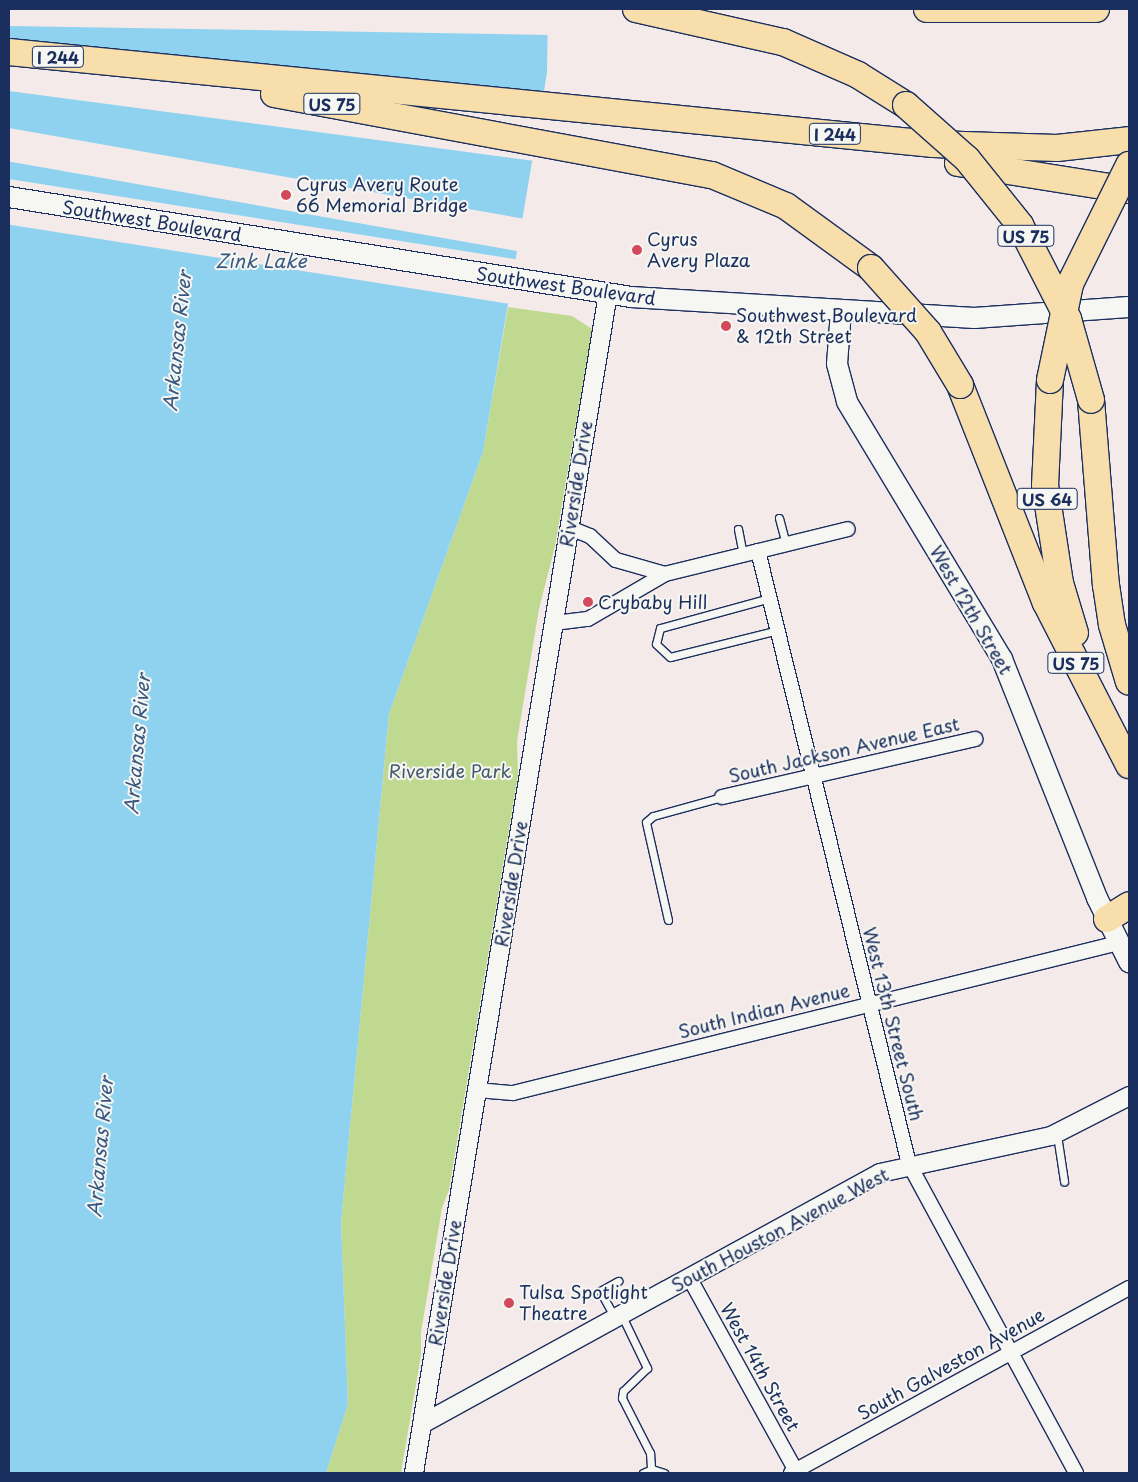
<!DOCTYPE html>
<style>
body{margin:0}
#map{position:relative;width:1138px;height:1482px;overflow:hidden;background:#f5eaea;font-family:"Playpen Sans",sans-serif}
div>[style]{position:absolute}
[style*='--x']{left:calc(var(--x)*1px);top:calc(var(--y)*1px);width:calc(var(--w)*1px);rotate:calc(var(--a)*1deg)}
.green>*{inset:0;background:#bfd991}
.water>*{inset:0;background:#8fd2f0}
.pier>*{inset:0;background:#f5eaea;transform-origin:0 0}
.roads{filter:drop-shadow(1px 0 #1b2f5e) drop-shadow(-1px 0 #1b2f5e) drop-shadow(0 1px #1b2f5e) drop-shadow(0 -1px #1b2f5e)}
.service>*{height:7px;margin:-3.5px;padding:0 3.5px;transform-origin:3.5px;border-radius:3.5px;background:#f6f6f2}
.minor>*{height:14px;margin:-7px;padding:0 7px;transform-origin:7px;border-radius:7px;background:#f6f6f2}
.tertiary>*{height:18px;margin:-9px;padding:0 9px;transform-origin:9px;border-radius:9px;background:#f6f6f2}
.secondary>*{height:20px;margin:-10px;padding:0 10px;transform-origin:10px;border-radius:10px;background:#f6f6f2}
.motorway>*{height:26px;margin:-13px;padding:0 13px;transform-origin:13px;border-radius:13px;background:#f8deab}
.bridges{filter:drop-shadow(1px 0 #1b2f5e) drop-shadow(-1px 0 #1b2f5e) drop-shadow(0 1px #1b2f5e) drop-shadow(0 -1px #1b2f5e)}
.motorway-bridge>*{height:26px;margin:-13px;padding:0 13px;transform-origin:13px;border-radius:13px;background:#f8deab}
.dots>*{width:14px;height:14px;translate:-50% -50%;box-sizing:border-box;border:2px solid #f6f6f2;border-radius:50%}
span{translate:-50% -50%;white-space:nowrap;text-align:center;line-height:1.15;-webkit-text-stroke:4px #f6f6f2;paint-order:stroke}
.shield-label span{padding:1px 4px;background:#f6f6f2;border:1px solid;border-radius:4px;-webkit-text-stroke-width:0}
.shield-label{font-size:16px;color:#1b2f5e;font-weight:700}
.poi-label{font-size:18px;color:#1b2f5e}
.left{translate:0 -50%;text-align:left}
.street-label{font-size:18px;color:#1b2f5e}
.park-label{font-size:18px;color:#445a6b}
.water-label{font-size:19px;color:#385882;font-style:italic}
.frame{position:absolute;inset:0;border:10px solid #1b2f5e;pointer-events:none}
</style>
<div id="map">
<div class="green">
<i style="clip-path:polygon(508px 307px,572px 316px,592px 329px,555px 546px,539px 609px,517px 741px,518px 775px,449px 1190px,442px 1208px,421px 1332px,421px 1355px,401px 1473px,326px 1473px,348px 1404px,341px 1222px,389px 714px,483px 452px)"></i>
</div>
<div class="water">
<i style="clip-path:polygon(9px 9px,548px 9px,547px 73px,483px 452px,389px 714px,341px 1222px,348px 1404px,326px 1473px,9px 1473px)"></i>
</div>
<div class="pier">
<i style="clip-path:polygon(9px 9px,551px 9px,550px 35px,9px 26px)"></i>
<i style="clip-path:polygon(9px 42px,546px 95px,535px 161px,9px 91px)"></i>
<i style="left:9px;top:128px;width:524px;height:33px;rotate:10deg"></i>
<i style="left:9px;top:179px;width:516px;height:45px;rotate:9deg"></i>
</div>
<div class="roads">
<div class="service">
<i style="--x:779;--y:518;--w:27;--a:75"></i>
<i style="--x:738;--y:529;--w:25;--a:79"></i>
<i style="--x:770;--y:598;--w:114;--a:164.7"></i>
<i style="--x:660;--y:628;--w:16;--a:104"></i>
<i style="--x:656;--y:644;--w:19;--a:43"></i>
<i style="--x:670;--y:657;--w:111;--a:-14"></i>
<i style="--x:668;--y:920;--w:100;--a:-102.7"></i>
<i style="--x:646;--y:822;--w:9;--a:-41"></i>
<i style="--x:653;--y:816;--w:72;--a:-15.4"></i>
<i style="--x:1057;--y:1135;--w:47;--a:81.3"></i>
<i style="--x:622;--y:1316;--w:58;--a:64.3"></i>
<i style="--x:647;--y:1368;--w:33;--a:136"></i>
<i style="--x:623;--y:1391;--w:7;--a:98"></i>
<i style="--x:622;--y:1398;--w:62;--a:63"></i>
<i style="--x:650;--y:1453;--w:16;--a:86"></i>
<i style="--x:615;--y:1318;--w:31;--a:-119"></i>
<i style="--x:600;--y:1291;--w:21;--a:-29"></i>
<i style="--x:643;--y:1473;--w:10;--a:-24"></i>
<i style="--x:652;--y:1469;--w:13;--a:18"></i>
</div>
<div class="minor">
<i style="--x:570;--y:528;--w:22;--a:22"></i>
<i style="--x:590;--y:536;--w:35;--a:43"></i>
<i style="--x:616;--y:560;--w:51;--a:15.9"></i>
<i style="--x:758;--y:551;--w:631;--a:76.16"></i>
<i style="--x:909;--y:1164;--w:351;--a:61.6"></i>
<i style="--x:554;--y:623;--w:34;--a:-7"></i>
<i style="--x:588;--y:619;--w:89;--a:-30.3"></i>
<i style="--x:665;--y:574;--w:188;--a:-13.8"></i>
<i style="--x:722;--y:797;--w:260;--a:-12.9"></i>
<i style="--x:477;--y:1090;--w:36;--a:5"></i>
<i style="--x:513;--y:1093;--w:623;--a:-13.92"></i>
<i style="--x:690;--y:1279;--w:222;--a:61.1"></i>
<i style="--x:791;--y:1473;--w:385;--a:-28.7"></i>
</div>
<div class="tertiary">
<i style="--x:422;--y:1424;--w:522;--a:-28.72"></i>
<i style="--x:880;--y:1173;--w:175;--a:-12.2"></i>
<i style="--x:1051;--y:1136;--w:88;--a:-27.1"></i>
<i style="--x:414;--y:1473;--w:1195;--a:-80.66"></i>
</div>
<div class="secondary">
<i style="--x:9;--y:197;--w:630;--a:9.13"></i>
<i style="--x:631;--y:297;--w:344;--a:3.5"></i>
<i style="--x:974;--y:318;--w:155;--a:-4.1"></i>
<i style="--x:841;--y:311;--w:53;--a:94.3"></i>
<i style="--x:837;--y:364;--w:39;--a:75"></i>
<i style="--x:847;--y:402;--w:300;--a:58.9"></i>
<i style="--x:1002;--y:659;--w:257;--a:68.3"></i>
<i style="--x:1097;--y:898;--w:72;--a:63.4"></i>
</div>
<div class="motorway">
<i style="--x:636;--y:9;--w:151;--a:12.7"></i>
<i style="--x:783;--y:42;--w:82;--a:23.7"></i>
<i style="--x:858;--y:75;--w:57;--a:32"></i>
<i style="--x:927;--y:9;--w:169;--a:0"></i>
<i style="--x:9;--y:52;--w:929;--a:5.69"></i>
<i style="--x:933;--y:144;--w:124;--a:1.8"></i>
<i style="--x:1057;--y:148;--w:72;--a:-6.3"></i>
<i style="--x:274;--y:94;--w:445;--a:10.5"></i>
<i style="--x:712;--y:175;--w:80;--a:22.7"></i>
<i style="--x:786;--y:206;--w:105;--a:36.1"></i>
<i style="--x:958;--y:163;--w:173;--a:9"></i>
<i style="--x:1050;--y:380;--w:105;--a:92.7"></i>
<i style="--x:1045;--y:485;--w:99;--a:81.3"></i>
<i style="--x:1060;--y:583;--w:52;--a:73.3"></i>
<i style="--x:960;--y:385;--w:234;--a:68.5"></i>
<i style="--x:1046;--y:603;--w:182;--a:62.9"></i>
<i style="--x:1091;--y:400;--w:186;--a:85.4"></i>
<i style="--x:1106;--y:585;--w:40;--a:81.5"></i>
<i style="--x:1112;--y:625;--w:59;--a:73.4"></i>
<i style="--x:1107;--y:919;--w:26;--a:-32"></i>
</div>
</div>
<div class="bridges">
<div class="motorway-bridge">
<i style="--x:906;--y:105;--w:81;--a:41.5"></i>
<i style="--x:967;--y:159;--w:85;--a:51.2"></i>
<i style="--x:1020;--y:225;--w:106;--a:62.9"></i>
<i style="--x:1068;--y:319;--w:84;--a:74.1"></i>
<i style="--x:871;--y:268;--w:86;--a:48.3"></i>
<i style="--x:928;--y:332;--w:62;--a:58.9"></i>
<i style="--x:1050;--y:380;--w:98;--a:-78.2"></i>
<i style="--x:1070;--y:284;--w:133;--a:-63.6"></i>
</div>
</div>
<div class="dots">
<i style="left:286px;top:195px;background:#d1495b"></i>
<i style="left:637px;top:250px;background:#d1495b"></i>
<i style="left:726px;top:326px;background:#d1495b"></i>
<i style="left:588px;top:602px;background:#d1495b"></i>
<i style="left:509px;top:1303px;background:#d1495b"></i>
</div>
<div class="shield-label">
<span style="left:58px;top:57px">I 244</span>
<span style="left:332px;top:104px">US 75</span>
<span style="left:835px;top:134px">I 244</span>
<span style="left:1026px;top:236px">US 75</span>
<span style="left:1047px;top:499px">US 64</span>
<span style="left:1076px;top:663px">US 75</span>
</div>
<div class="poi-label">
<span class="left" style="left:296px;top:195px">Cyrus Avery Route<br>66 Memorial Bridge</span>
<span class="left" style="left:647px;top:250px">Cyrus<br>Avery Plaza</span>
<span class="left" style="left:736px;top:326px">Southwest Boulevard<br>&amp; 12th Street</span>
<span class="left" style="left:598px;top:602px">Crybaby Hill</span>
<span class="left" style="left:519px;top:1303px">Tulsa Spotlight<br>Theatre</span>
</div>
<div class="street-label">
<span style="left:152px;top:221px;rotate:9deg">Southwest Boulevard</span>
<span style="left:566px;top:286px;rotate:8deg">Southwest Boulevard</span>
<span style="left:576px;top:484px;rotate:-81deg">Riverside Drive</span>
<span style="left:971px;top:610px;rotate:60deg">West 12th Street</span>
<span style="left:844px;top:750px;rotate:-13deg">South Jackson Avenue East</span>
<span style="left:511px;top:884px;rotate:-81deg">Riverside Drive</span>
<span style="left:764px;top:1011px;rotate:-14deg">South Indian Avenue</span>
<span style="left:893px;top:1024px;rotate:76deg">West 13th Street South</span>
<span style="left:780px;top:1230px;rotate:-28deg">South Houston Avenue West</span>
<span style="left:445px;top:1283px;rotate:-81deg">Riverside Drive</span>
<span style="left:951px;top:1364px;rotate:-29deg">South Galveston Avenue</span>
<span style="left:760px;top:1367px;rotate:61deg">West 14th Street</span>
</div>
<div class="park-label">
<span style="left:450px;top:771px">Riverside Park</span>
</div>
<div class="water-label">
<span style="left:261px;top:261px">Zink Lake</span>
<span style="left:177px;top:341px;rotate:-84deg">Arkansas River</span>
<span style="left:137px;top:744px;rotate:-85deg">Arkansas River</span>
<span style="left:100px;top:1147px;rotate:-85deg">Arkansas River</span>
</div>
<div class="frame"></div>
</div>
